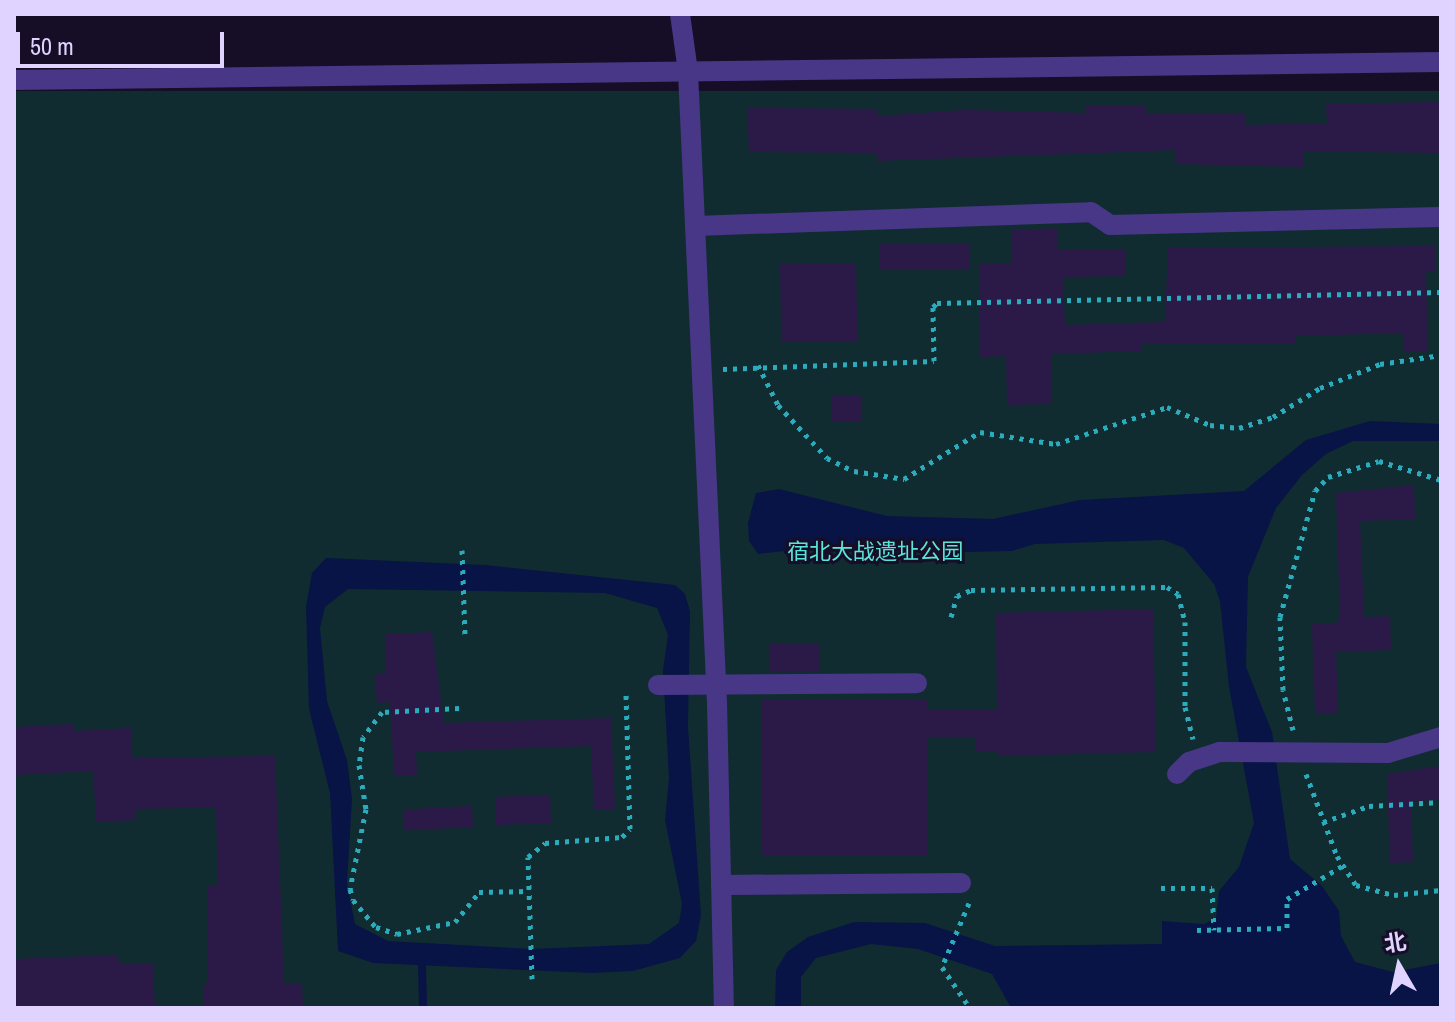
<!DOCTYPE html>
<meta charset="utf-8">
<style>
body{margin:0}
#map{position:relative;width:1455px;height:1022px;overflow:hidden;background:#160e26;font-family:"Archivo Narrow","Noto Sans SC",sans-serif}
div>[style]{position:absolute}
[style*='--x']{left:calc(var(--x)*1px);top:calc(var(--y)*1px);width:calc(var(--w)*1px);rotate:calc(var(--a)*1deg)}
.green>*{inset:0;background:#112c31;transform-origin:0 0}
.water>*{inset:0;background:#081445}
.stream>*{height:8px;margin:-4px;padding:0 4px;transform-origin:4px;border-radius:4px;background:#081445}
.building>*{inset:0;background:#2b1948;transform-origin:0 0}
.path>*{height:5px;margin-top:-2.5px;transform-origin:0;background:repeating-linear-gradient(90deg,#2aacbc 0 4px,transparent 0 10px)}
.minor>*{height:20px;margin:-10px;padding:0 10px;transform-origin:10px;border-radius:10px;background:#483787}
span{translate:-50% -50%;white-space:nowrap;text-align:center;line-height:1.15;-webkit-text-stroke:6px #160e26;paint-order:stroke}
.park-label{font-size:22px;color:#5ae4da}
.frame{position:absolute;inset:0;border:16px solid #e0d3ff;pointer-events:none}
.north{position:absolute;left:1359px;top:926px;width:80px;height:80px;-webkit-text-stroke:6px #160e26;paint-order:stroke;rotate:351deg;font-size:22px;font-weight:700;line-height:32px;text-align:center;color:#e0d3ff}
.north::after{content:'';display:block;margin:auto;width:28px;height:36px;background:#e0d3ff;clip-path:polygon(50% 0,100% 100%,50% 72%,0 100%)}
.scale{position:absolute;left:16px;top:32px;width:208px;height:36px;box-sizing:border-box;border:4px solid #e0d3ff;border-top:0;padding-left:10px;font-size:24px;line-height:28px;white-space:nowrap;color:#e0d3ff;-webkit-text-stroke:6px #160e26;paint-order:stroke}
</style>
<div id="map">
<div class="green">
<i style="left:1441px;top:91px;width:917px;height:1427px;rotate:90deg"></i>
</div>
<div class="water">
<i style="clip-path:polygon(1370px 421px,1441px 424px,1441px 441px,1353px 441px,1326px 454px,1302px 475px,1276px 508px,1248px 577px,1246px 667px,1272px 732px,1290px 859px,1322px 886px,1339px 911px,1341px 936px,1355px 962px,1393px 972px,1441px 963px,1441px 1008px,1011px 1008px,992px 974px,918px 949px,871px 944px,816px 958px,801px 977px,801px 1008px,775px 1008px,776px 970px,787px 952px,808px 937px,854px 922px,925px 923px,995px 946px,1162px 944px,1162px 921px,1204px 924px,1216px 918px,1219px 891px,1239px 867px,1254px 823px,1229px 687px,1220px 601px,1214px 584px,1184px 548px,1164px 540px,1035px 544px,1012px 551px,967px 552px,839px 545px,758px 554px,749px 541px,748px 523px,756px 493px,779px 489px,887px 516px,993px 519px,1080px 500px,1244px 491px,1306px 440px)"></i>
<i style="clip-path:polygon(evenodd,326px 558px,485px 565px,675px 585px,685px 594px,690px 611px,688px 727px,701px 915px,696px 941px,680px 958px,633px 971px,592px 973px,373px 963px,338px 951px,330px 793px,309px 709px,306px 607px,312px 573px,326px 558px,348px 589px,605px 593px,657px 608px,668px 635px,663px 670px,669px 778px,665px 820px,682px 904px,679px 923px,649px 944px,532px 949px,388px 941px,355px 924px,347px 883px,352px 799px,347px 760px,327px 701px,320px 628px,325px 607px,348px 589px)"></i>
</div>
<div class="stream">
<i style="--x:422;--y:963;--w:45;--a:88.7"></i>
</div>
<div class="building">
<i style="clip-path:polygon(1441px 102px,1441px 153px,1304px 151px,1304px 167px,1176px 164px,1176px 150px,877px 161px,877px 153px,749px 152px,747px 108px,878px 109px,878px 116px,965px 110px,1085px 113px,1085px 106px,1145px 106px,1145px 114px,1245px 113px,1245px 125px,1327px 123px,1326px 104px)"></i>
<i style="clip-path:polygon(1058px 228px,1058px 250px,1126px 249px,1126px 276px,1063px 277px,1065px 325px,1165px 322px,1168px 248px,1435px 246px,1435px 271px,1426px 272px,1428px 351px,1404px 352px,1404px 333px,1295px 336px,1295px 343px,1142px 344px,1142px 351px,1052px 354px,1052px 404px,1007px 405px,1006px 356px,980px 357px,979px 263px,1012px 263px,1011px 230px)"></i>
<i style="left:970px;top:243px;width:27px;height:91px;rotate:90deg"></i>
<i style="left:856px;top:263px;width:78px;height:76px;rotate:89deg"></i>
<i style="left:861px;top:395px;width:27px;height:29px;rotate:90deg"></i>
<i style="clip-path:polygon(1414px 485px,1415px 519px,1360px 521px,1364px 617px,1390px 616px,1391px 650px,1336px 652px,1338px 713px,1315px 714px,1312px 624px,1336px 623px,1340px 618px,1336px 493px)"></i>
<i style="clip-path:polygon(1153px 609px,1156px 752px,998px 756px,998px 751px,975px 751px,975px 738px,927px 738px,927px 856px,761px 856px,761px 700px,928px 700px,928px 709px,997px 709px,996px 613px)"></i>
<i style="clip-path:polygon(432px 632px,444px 723px,611px 718px,615px 810px,594px 810px,591px 746px,416px 752px,417px 775px,394px 776px,390px 702px,377px 703px,375px 673px,386px 673px,385px 634px)"></i>
<i style="left:769px;top:643px;width:50px;height:28px"></i>
<i style="clip-path:polygon(73px 724px,73px 731px,131px 728px,132px 758px,275px 756px,284px 984px,302px 983px,303px 1008px,203px 1008px,203px 985px,208px 984px,207px 885px,218px 885px,216px 807px,135px 809px,136px 820px,96px 822px,93px 771px,14px 775px,14px 727px)"></i>
<i style="clip-path:polygon(1441px 766px,1441px 800px,1411px 801px,1413px 862px,1390px 863px,1387px 774px)"></i>
<i style="left:550px;top:795px;width:28px;height:55px;rotate:88deg"></i>
<i style="left:472px;top:806px;width:21px;height:69px;rotate:87deg"></i>
<i style="clip-path:polygon(118px 955px,119px 964px,153px 963px,155px 1008px,14px 1008px,14px 959px)"></i>
</div>
<div class="path">
<i style="--x:758;--y:365;--w:45;--a:63.4"></i>
<i style="--x:778;--y:405;--w:72;--a:47.2"></i>
<i style="--x:827;--y:458;--w:30;--a:26"></i>
<i style="--x:854;--y:471;--w:51;--a:9.1"></i>
<i style="--x:904;--y:479;--w:89;--a:-31.7"></i>
<i style="--x:980;--y:432;--w:77;--a:9"></i>
<i style="--x:1056;--y:444;--w:117;--a:-18.4"></i>
<i style="--x:1167;--y:407;--w:47;--a:22.7"></i>
<i style="--x:1210;--y:425;--w:29;--a:6"></i>
<i style="--x:1239;--y:428;--w:36;--a:-18"></i>
<i style="--x:1273;--y:417;--w:55;--a:-31.7"></i>
<i style="--x:1320;--y:388;--w:65;--a:-21.8"></i>
<i style="--x:1380;--y:364;--w:62;--a:-8.4"></i>
<i style="--x:723;--y:369;--w:211;--a:-2.2"></i>
<i style="--x:934;--y:361;--w:54;--a:-91.1"></i>
<i style="--x:933;--y:307;--w:6;--a:-45"></i>
<i style="--x:937;--y:303;--w:504;--a:-1.25"></i>
<i style="--x:462;--y:550;--w:85;--a:88"></i>
<i style="--x:951;--y:617;--w:22;--a:-74"></i>
<i style="--x:957;--y:596;--w:15;--a:-23"></i>
<i style="--x:971;--y:590;--w:196;--a:-0.9"></i>
<i style="--x:1167;--y:587;--w:13;--a:32"></i>
<i style="--x:1178;--y:594;--w:29;--a:76"></i>
<i style="--x:1185;--y:622;--w:85;--a:90"></i>
<i style="--x:1185;--y:707;--w:33;--a:76"></i>
<i style="--x:459;--y:708;--w:77;--a:177"></i>
<i style="--x:382;--y:712;--w:31;--a:127"></i>
<i style="--x:363;--y:737;--w:28;--a:98"></i>
<i style="--x:359;--y:765;--w:45;--a:81"></i>
<i style="--x:366;--y:809;--w:82;--a:101.3"></i>
<i style="--x:350;--y:889;--w:11;--a:75"></i>
<i style="--x:353;--y:900;--w:35;--a:50"></i>
<i style="--x:376;--y:927;--w:22;--a:18"></i>
<i style="--x:397;--y:934;--w:59;--a:-11.7"></i>
<i style="--x:455;--y:922;--w:38;--a:-51"></i>
<i style="--x:479;--y:892;--w:49;--a:-1.2"></i>
<i style="--x:1293;--y:730;--w:41;--a:-104"></i>
<i style="--x:1283;--y:690;--w:73;--a:-92.4"></i>
<i style="--x:1280;--y:617;--w:131;--a:-74.5"></i>
<i style="--x:1315;--y:491;--w:19;--a:-47"></i>
<i style="--x:1328;--y:477;--w:53;--a:-17.4"></i>
<i style="--x:1379;--y:461;--w:65;--a:17"></i>
<i style="--x:1306;--y:774;--w:88;--a:69.3"></i>
<i style="--x:1337;--y:856;--w:35;--a:57"></i>
<i style="--x:1356;--y:885;--w:39;--a:15"></i>
<i style="--x:1394;--y:895;--w:47;--a:-6.1"></i>
<i style="--x:1323;--y:822;--w:49;--a:-19.2"></i>
<i style="--x:1369;--y:806;--w:72;--a:-3.2"></i>
<i style="--x:1161;--y:888;--w:51;--a:0"></i>
<i style="--x:1212;--y:888;--w:42;--a:87.3"></i>
<i style="--x:969;--y:903;--w:69;--a:112.9"></i>
<i style="--x:942;--y:967;--w:50;--a:55.7"></i>
<i style="--x:1197;--y:930;--w:90;--a:-1.3"></i>
<i style="--x:1287;--y:928;--w:29;--a:-90"></i>
<i style="--x:1287;--y:899;--w:64;--a:-31"></i>
<i style="--x:532;--y:979;--w:122;--a:-91.9"></i>
<i style="--x:528;--y:857;--w:22;--a:-39"></i>
<i style="--x:545;--y:843;--w:77;--a:-4.5"></i>
<i style="--x:622;--y:837;--w:11;--a:-45"></i>
<i style="--x:630;--y:829;--w:134;--a:-91.7"></i>
</div>
<div class="minor">
<i style="--x:680;--y:14;--w:59;--a:82.1"></i>
<i style="--x:688;--y:72;--w:632;--a:87.37"></i>
<i style="--x:717;--y:703;--w:305;--a:88.7"></i>
<i style="--x:14;--y:80;--w:1427;--a:-0.72"></i>
<i style="--x:695;--y:226;--w:396;--a:-2"></i>
<i style="--x:1091;--y:212;--w:23;--a:34"></i>
<i style="--x:1110;--y:225;--w:331;--a:-1.4"></i>
<i style="--x:658;--y:685;--w:259;--a:-0.4"></i>
<i style="--x:1177;--y:774;--w:17;--a:-45"></i>
<i style="--x:1189;--y:762;--w:32;--a:-18"></i>
<i style="--x:1219;--y:752;--w:169;--a:0.3"></i>
<i style="--x:1388;--y:753;--w:55;--a:-16.8"></i>
<i style="--x:721;--y:885;--w:240;--a:-0.5"></i>
</div>
<div class="park-label">
<span style="left:875px;top:552px">宿北大战遗址公园</span>
</div>
<div class="frame"></div>
<div class="north">北</div>
<div class="scale">50 m</div>
</div>
